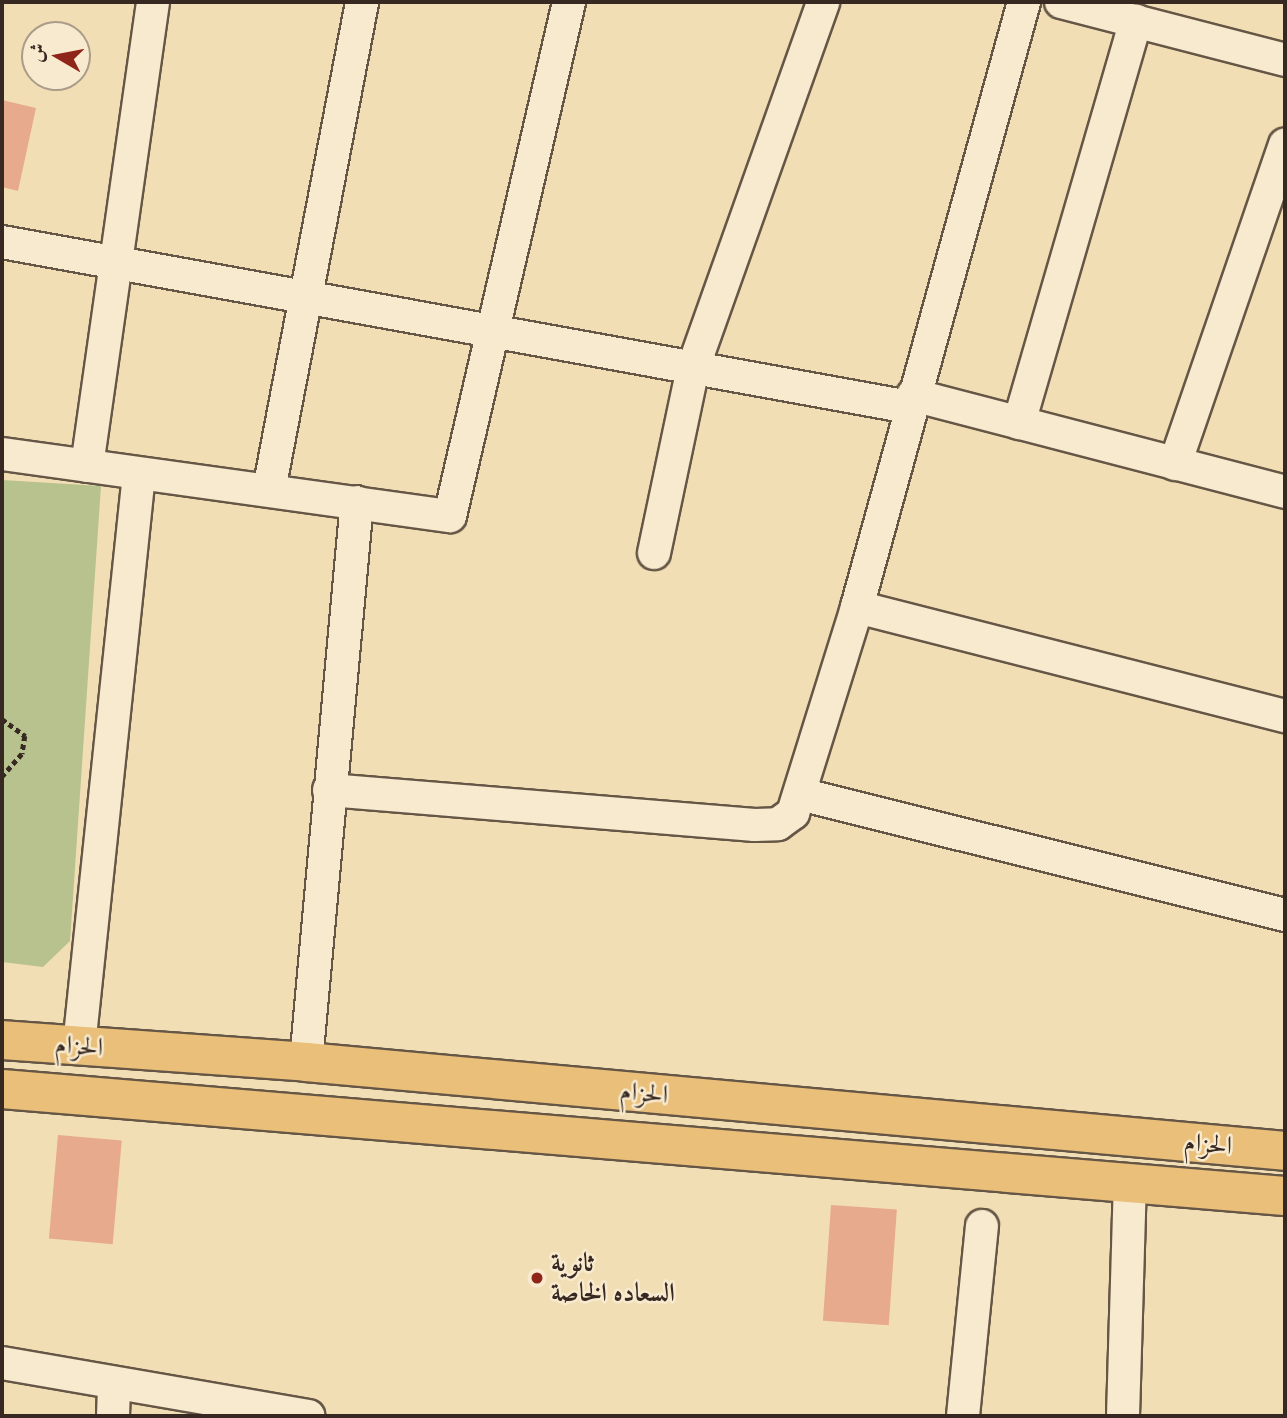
<!DOCTYPE html>
<meta charset="utf-8">
<style>
body{margin:0}
#map{position:relative;width:1287px;height:1418px;overflow:hidden;background:#f2deb4;font-family:"EB Garamond",Amiri,serif}
div>[style]{position:absolute}
[style*='--x']{left:calc(var(--x)*1px);top:calc(var(--y)*1px);width:calc(var(--w)*1px);rotate:calc(var(--a)*1deg)}
.green>*{inset:0;background:#b8c28f}
.building>*{inset:0;background:#e8aa8d;transform-origin:0 0}
.path>*{height:4.5px;margin-top:-2.25px;transform-origin:0;background:repeating-linear-gradient(90deg,#372821 0 5px,transparent 0 8.5px)}
.roads{filter:drop-shadow(2px 0 #665646) drop-shadow(-2px 0 #665646) drop-shadow(0 2px #665646) drop-shadow(0 -2px #665646)}
.minor>*{height:32px;margin:-16px;padding:0 16px;transform-origin:16px;border-radius:16px;background:#f7eace}
.major>*{height:38px;margin:-19px;padding:0 19px;transform-origin:19px;border-radius:19px;background:#e9bf7a}
.dots>*{width:19px;height:19px;translate:-50% -50%;box-sizing:border-box;border:4px solid #f7eace;border-radius:50%}
span{translate:-50% -50%;white-space:nowrap;text-align:center;line-height:1.15;-webkit-text-stroke:5px #f7eace;paint-order:stroke}
.street-label{font-size:26px;color:#372821}
.poi-label{font-size:26px;color:#372821;font-weight:700}
.left{translate:0 -50%;text-align:left}
.frame{position:absolute;inset:0;border:4px solid #372821;pointer-events:none}
.north{position:absolute;left:21px;top:21px;width:70px;height:70px;box-sizing:border-box;background:#f7eace;border:2px solid #aa9c89;border-radius:50%;rotate:280deg;font-size:19px;font-weight:700;line-height:28px;text-align:center;color:#372821}
.north::after{content:'';display:block;margin:auto;width:24px;height:32px;background:#8f2418;clip-path:polygon(50% 0,100% 100%,50% 72%,0 100%)}
</style>
<div id="map">
<div class="green">
<i style="clip-path:polygon(2px 480px,101px 486px,70px 941px,43px 967px,2px 962px)"></i>
</div>
<div class="building">
<i style="clip-path:polygon(2px 100px,36px 108px,18px 191px,2px 187px)"></i>
<i style="left:58px;top:1135px;width:64px;height:104px;rotate:5deg"></i>
<i style="left:831px;top:1205px;width:66px;height:116px;rotate:4deg"></i>
</div>
<div class="path">
<i style="--x:2;--y:719;--w:29;--a:36"></i>
<i style="--x:25;--y:736;--w:18;--a:99"></i>
<i style="--x:22;--y:754;--w:30;--a:131"></i>
</div>
<div class="roads">
<div class="minor">
<i style="--x:1061;--y:2;--w:231;--a:14.5"></i>
<i style="--x:2;--y:242;--w:922;--a:10.31"></i>
<i style="--x:913;--y:395;--w:384;--a:14.6"></i>
<i style="--x:1019;--y:423;--w:419;--a:-73.8"></i>
<i style="--x:2;--y:454;--w:452;--a:7.9"></i>
<i style="--x:450;--y:516;--w:528;--a:-76.96"></i>
<i style="--x:1175;--y:464;--w:338;--a:-71"></i>
<i style="--x:87;--y:466;--w:469;--a:-81.9"></i>
<i style="--x:269;--y:490;--w:497;--a:-79.2"></i>
<i style="--x:654;--y:553;--w:189;--a:-78.1"></i>
<i style="--x:693;--y:368;--w:388;--a:-70.4"></i>
<i style="--x:857;--y:607;--w:442;--a:14.3"></i>
<i style="--x:329;--y:790;--w:427;--a:4.7"></i>
<i style="--x:755;--y:825;--w:23;--a:-2"></i>
<i style="--x:778;--y:824;--w:19;--a:-36"></i>
<i style="--x:793;--y:813;--w:216;--a:-72.7"></i>
<i style="--x:857;--y:607;--w:628;--a:-74.57"></i>
<i style="--x:800;--y:794;--w:500;--a:14"></i>
<i style="--x:79;--y:1046;--w:575;--a:-84.01"></i>
<i style="--x:306;--y:1062;--w:562;--a:-84.8"></i>
<i style="--x:2;--y:1363;--w:311;--a:9.8"></i>
<i style="--x:113;--y:1416;--w:32;--a:-88"></i>
<i style="--x:963;--y:1416;--w:191;--a:-84.3"></i>
<i style="--x:1123;--y:1416;--w:231;--a:-88.3"></i>
</div>
<div class="major">
<i style="--x:2;--y:1040;--w:305;--a:4.1"></i>
<i style="--x:306;--y:1062;--w:983;--a:5.19"></i>
<i style="--x:2;--y:1089;--w:1287;--a:4.77"></i>
</div>
</div>
<div class="dots">
<i style="left:537px;top:1278px;background:#8f2418"></i>
</div>
<div class="street-label">
<span style="left:79px;top:1046px;rotate:4deg">الحزام</span>
<span style="left:644px;top:1093px;rotate:5deg">الحزام</span>
<span style="left:1208px;top:1144px;rotate:5deg">الحزام</span>
</div>
<div class="poi-label">
<span class="left" style="left:551px;top:1278px">ثانوية<br>السعاده الخاصة</span>
</div>
<div class="frame"></div>
<div class="north">ش</div>
</div>
